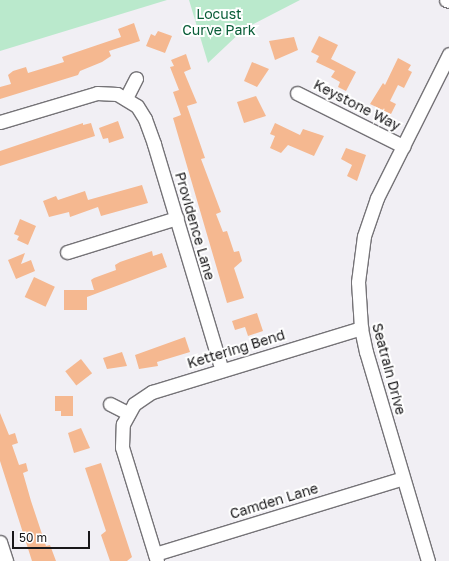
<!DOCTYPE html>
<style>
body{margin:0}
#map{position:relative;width:449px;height:561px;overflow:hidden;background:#f1eff4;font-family:"Golos Text",sans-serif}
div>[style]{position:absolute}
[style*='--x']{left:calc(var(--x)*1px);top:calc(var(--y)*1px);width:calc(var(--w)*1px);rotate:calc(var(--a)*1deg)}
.green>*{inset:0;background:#bae9cc}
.building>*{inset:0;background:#f5b890;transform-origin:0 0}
.roads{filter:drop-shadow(1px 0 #757377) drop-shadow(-1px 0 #757377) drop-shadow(0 1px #757377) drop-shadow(0 -1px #757377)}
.minor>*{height:13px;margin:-6.5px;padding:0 6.5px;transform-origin:6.5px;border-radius:6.5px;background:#fff}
span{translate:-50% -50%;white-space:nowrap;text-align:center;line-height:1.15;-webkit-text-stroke:4px #fff;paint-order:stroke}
.park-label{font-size:14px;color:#085c37}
.street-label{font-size:14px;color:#181719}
.scale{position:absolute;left:12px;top:531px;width:78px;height:18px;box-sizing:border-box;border:2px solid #181719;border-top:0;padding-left:5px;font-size:12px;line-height:14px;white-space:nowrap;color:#181719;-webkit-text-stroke:3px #fff;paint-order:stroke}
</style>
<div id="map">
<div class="green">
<i style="clip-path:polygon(0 0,167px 0,0 51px)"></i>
<i style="clip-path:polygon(189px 0,300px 0,244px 29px,208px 63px)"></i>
</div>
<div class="building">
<i style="clip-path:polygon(134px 23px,140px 41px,109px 51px,111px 56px,102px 62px,80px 71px,78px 75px,0 99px,0 87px,11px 84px,8px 75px,13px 71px,26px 67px,28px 73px,64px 62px,62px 57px,121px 37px,118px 29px)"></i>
<i style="clip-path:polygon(158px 31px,172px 36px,165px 53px,146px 46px,151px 34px,155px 36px)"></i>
<i style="clip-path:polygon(319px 36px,338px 45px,331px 59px,356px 72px,346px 91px,338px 87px,340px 82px,331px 77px,335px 71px,316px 62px,319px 56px,311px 52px)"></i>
<i style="clip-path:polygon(294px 37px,298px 50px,275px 60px,269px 41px)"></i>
<i style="clip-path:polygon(186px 54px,191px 69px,184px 72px,197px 103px,187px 106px,205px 158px,201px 159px,221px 212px,216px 214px,223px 232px,227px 231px,234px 252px,239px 251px,242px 261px,234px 268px,244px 298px,227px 303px,173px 118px,181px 115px,173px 92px,179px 90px,170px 67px,174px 66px,171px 60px)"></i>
<i style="clip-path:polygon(398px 58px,411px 65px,408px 70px,412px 72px,404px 88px,398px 85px,390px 101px,396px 104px,391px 114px,370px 104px,383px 83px,385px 85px)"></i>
<i style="clip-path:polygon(252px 62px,269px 69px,257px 87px,244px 81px)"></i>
<i style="clip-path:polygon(256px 96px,266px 116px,244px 123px,237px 102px)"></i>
<i style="clip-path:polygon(118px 121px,124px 138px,109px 143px,108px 138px,103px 139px,99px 128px)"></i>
<i style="clip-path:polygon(83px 123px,83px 125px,91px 123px,95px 136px,0 166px,0 151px)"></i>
<i style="clip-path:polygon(275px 123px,300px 135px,303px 129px,324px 136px,314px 156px,288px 145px,281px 153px,270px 148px,275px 136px,270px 134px)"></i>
<i style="clip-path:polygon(346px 148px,366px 155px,357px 181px,347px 176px,352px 165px,341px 159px)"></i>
<i style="clip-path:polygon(142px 185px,148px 203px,101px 216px,98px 207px,70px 217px,69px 212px,49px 217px,43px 201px,56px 196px,58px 200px,85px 191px,88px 200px)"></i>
<i style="clip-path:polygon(20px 219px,36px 226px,28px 245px,17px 240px,19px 236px,14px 234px)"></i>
<i style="clip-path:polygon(152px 251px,153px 256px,162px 253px,167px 267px,87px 297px,87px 310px,64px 310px,64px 290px,94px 290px,91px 280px,94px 278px,116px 270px,115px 265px,120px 262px)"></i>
<i style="clip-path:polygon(25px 253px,21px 264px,31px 260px,35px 271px,16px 279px,8px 260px)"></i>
<i style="left:34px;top:277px;width:23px;height:22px;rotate:25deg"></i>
<i style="clip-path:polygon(257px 313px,263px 331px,248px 336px,245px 327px,235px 330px,232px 321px)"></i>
<i style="clip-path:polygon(185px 337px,190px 352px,157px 362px,158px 366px,139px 369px,135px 355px)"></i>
<i style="clip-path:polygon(122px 352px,127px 366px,107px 369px,103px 358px)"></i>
<i style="left:81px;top:359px;width:18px;height:20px;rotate:52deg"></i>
<i style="clip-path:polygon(55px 396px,73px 396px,73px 416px,61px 416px,61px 411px,55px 411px)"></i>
<i style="clip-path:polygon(0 413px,9px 435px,15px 433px,18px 443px,12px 445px,19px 465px,26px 463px,28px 471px,23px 473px,31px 501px,46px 546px,50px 545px,56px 561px,32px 561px,0 461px)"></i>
<i style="clip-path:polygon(81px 428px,90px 448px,74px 453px,68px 433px)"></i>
<i style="clip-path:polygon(101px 463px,132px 557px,127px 561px,110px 561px,101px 535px,106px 531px,85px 468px)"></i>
</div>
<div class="roads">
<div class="minor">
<i style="--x:446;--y:0;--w:3;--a:18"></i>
<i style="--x:297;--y:93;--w:119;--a:26.6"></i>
<i style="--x:126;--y:98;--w:22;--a:-63"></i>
<i style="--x:0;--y:122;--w:101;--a:-16.6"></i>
<i style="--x:97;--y:93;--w:20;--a:3"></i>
<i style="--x:117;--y:94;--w:23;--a:31"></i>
<i style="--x:137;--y:106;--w:15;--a:58"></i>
<i style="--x:145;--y:119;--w:27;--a:70"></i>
<i style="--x:154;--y:144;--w:236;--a:73.3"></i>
<i style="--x:67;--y:252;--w:115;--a:-17.2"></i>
<i style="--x:110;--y:404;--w:20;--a:27"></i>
<i style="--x:0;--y:542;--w:20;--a:72"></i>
<i style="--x:155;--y:554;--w:259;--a:-17"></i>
<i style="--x:157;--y:561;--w:119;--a:-107.1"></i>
<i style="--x:122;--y:447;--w:23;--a:-88"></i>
<i style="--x:123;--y:424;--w:23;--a:-61"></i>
<i style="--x:134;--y:404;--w:22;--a:-34"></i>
<i style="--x:152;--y:392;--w:219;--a:-17"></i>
<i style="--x:428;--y:561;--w:218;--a:-106.5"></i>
<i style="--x:366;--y:352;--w:25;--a:-102"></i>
<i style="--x:361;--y:328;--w:46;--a:-93.7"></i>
<i style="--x:358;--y:282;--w:46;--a:-82.6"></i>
<i style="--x:364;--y:236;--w:40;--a:-71.1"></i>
<i style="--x:377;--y:198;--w:161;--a:-63.4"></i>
</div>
</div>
<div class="park-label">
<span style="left:219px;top:22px">Locust<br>Curve Park</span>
</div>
<div class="street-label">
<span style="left:357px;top:105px;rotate:27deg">Keystone Way</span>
<span style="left:195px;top:226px;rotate:74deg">Providence Lane</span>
<span style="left:236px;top:349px;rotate:-17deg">Kettering Bend</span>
<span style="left:389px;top:369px;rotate:75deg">Seatrain Drive</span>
<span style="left:274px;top:501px;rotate:-17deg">Camden Lane</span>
</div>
<div class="scale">50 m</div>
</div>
